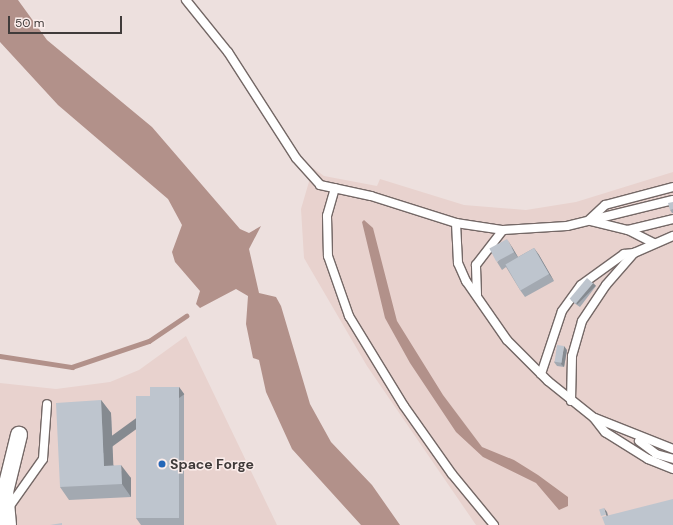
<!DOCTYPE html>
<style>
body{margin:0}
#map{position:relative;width:673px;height:525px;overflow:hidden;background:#ede0de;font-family:"DM Sans",sans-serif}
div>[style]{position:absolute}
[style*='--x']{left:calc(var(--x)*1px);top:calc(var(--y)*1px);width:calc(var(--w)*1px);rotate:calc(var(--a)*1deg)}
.built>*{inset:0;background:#e8d2ce}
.water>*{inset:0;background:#b2918a}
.stream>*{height:4.5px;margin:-2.25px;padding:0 2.25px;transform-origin:2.25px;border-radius:2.25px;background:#b2918a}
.roads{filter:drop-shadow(1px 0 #746866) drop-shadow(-1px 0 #746866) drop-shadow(0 1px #746866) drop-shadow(0 -1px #746866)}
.lane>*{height:8px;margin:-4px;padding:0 4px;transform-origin:4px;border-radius:4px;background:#fff}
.street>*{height:16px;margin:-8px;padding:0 8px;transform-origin:8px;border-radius:8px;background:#fff}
.wall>*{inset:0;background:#a3a9b1}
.shaded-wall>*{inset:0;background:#858a90;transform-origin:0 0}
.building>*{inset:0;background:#bec5ce;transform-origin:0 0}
.dots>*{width:11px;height:11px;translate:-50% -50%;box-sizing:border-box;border:2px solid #fbedeb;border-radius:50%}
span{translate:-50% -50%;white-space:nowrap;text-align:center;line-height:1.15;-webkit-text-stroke:3px #fbedeb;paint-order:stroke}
.poi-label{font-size:14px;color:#403b3a;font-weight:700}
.left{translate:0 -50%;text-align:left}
.scale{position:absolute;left:8px;top:16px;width:114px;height:18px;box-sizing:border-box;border:2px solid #403b3a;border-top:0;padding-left:5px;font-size:12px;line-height:14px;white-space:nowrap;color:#403b3a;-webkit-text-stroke:3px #fbedeb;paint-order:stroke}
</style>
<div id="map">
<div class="built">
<i style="clip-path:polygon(313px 168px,324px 176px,377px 186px,380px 179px,464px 205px,526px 210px,576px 202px,673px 172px,673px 525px,476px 525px,367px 366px,304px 258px,301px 209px)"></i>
<i style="clip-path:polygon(186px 336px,277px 525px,0 525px,0 383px,56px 389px,110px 382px,139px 370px)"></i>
</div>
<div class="water">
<i style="clip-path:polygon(0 0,18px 0,47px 40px,152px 127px,240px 229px,249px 233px,261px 226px,249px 249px,259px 293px,276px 297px,281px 306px,310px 404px,331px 442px,372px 485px,400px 525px,361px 525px,292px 449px,266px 392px,259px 360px,253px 358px,246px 324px,248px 296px,236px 289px,200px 308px,196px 304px,200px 291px,175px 262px,172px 252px,182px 225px,168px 199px,58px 105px,0 42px)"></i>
<i style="clip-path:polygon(364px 220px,373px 228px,397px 321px,443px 395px,482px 447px,514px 460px,538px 475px,568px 497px,568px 506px,559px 510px,536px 483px,483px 457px,456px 432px,410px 363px,385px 318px,362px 222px)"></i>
</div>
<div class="stream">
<i style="--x:0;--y:356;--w:73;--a:8.7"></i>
<i style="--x:72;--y:367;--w:81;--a:-18.7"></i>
<i style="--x:149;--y:341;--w:45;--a:-34"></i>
</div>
<div class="roads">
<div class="lane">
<i style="--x:186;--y:0;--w:67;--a:51.1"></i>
<i style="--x:228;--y:52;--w:126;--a:57.3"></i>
<i style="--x:296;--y:158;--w:36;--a:48"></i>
<i style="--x:320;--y:185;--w:52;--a:12.2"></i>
<i style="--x:371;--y:196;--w:89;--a:17.6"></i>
<i style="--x:456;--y:223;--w:48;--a:8.5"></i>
<i style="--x:503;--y:230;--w:64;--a:-3.6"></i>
<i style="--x:567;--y:226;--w:109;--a:-13.8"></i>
<i style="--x:335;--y:188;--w:29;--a:106"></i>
<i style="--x:327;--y:216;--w:40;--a:88.6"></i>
<i style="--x:328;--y:256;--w:64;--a:70.7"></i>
<i style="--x:349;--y:316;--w:105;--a:58.6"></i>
<i style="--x:404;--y:406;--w:83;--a:54.8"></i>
<i style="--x:452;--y:474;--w:66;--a:50.5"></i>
<i style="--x:589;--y:220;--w:22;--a:-43"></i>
<i style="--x:605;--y:205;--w:70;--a:-14.8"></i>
<i style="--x:591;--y:221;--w:38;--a:14"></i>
<i style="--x:628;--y:230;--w:46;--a:-13.7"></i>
<i style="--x:456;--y:223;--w:40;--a:87.1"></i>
<i style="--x:458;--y:263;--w:20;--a:66"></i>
<i style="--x:466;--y:281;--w:72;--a:55.2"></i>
<i style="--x:507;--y:340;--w:58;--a:45"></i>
<i style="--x:548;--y:381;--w:59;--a:38.8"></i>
<i style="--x:594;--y:418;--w:18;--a:52"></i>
<i style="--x:605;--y:432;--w:51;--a:32.1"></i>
<i style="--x:648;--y:459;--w:27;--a:22"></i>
<i style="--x:628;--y:230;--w:29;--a:27"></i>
<i style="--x:477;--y:295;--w:30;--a:-92"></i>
<i style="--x:476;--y:265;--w:44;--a:-52.4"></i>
<i style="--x:541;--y:374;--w:66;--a:-71.6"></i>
<i style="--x:562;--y:311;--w:32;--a:-54"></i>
<i style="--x:581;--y:285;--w:53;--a:-35.8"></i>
<i style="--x:624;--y:254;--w:10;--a:-6"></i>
<i style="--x:634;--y:253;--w:43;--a:-23.6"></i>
<i style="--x:571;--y:401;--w:45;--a:-88.7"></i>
<i style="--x:572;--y:356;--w:36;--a:-74"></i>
<i style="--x:582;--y:321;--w:43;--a:-56.3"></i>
<i style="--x:606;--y:285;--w:43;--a:-48.8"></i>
<i style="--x:595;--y:418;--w:84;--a:21.7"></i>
<i style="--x:639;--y:441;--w:21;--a:37"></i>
<i style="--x:656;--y:454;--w:18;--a:16"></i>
<i style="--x:7;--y:510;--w:62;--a:-54.8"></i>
<i style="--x:43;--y:459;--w:55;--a:-85.8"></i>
</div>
<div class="street">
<i style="--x:8;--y:525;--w:33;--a:-95"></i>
<i style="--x:5;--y:492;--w:59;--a:-76.2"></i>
</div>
</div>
<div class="wall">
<i style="clip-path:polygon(673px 202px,673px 213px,672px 213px,670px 210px)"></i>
<i style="clip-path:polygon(512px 247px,518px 257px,534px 248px,539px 255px,554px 281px,525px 297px,520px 290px,506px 267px,502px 270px,497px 262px)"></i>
<i style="clip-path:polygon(593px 283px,596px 286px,580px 307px,574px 303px,571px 300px)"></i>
<i style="clip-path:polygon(567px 350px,564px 367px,557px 366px,554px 362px)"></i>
<i style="clip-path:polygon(179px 387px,184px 394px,184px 525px,141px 525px,136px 518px,150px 396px)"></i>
<i style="clip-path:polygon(101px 400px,111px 413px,113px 465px,131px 478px,131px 497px,69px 500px,60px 487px)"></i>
</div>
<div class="shaded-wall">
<i style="clip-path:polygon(507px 239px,512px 247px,519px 259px,514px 252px)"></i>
<i style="clip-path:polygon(534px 248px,539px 255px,554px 281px,549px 274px)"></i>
<i style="left:593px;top:283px;width:4px;height:26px;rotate:45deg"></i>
<i style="clip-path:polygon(564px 346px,567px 350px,564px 367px,561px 364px)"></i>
<i style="left:179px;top:387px;width:9px;height:131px;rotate:54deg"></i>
<i style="clip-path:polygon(101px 400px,111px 413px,114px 479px,104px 466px)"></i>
<i style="clip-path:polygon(121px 465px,131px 478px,131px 497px,122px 484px)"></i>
<i style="clip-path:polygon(604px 508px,607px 512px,609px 519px,606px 515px)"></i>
</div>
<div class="building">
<i style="clip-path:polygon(673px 202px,673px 209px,670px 210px,668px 203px)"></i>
<i style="left:507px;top:239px;width:15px;height:20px;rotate:62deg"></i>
<i style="left:534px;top:248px;width:30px;height:33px;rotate:60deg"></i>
<i style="left:587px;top:278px;width:8px;height:27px;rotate:40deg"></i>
<i style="left:557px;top:345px;width:7px;height:17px;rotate:8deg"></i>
<i style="clip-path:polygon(150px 387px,179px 387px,179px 518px,136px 518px,136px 396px,150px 396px)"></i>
<i style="clip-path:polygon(101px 400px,104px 466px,121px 465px,122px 484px,60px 487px,56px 403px)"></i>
<i style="clip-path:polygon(673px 499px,673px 525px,605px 525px,602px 517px)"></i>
<i style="left:604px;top:508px;width:7px;height:5px;rotate:74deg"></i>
<i style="clip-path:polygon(62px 523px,62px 525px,50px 525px)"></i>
</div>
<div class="dots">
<i style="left:162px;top:464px;background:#2567b8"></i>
</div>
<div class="poi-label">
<span class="left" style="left:170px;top:464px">Space Forge</span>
</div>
<div class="scale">50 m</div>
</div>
